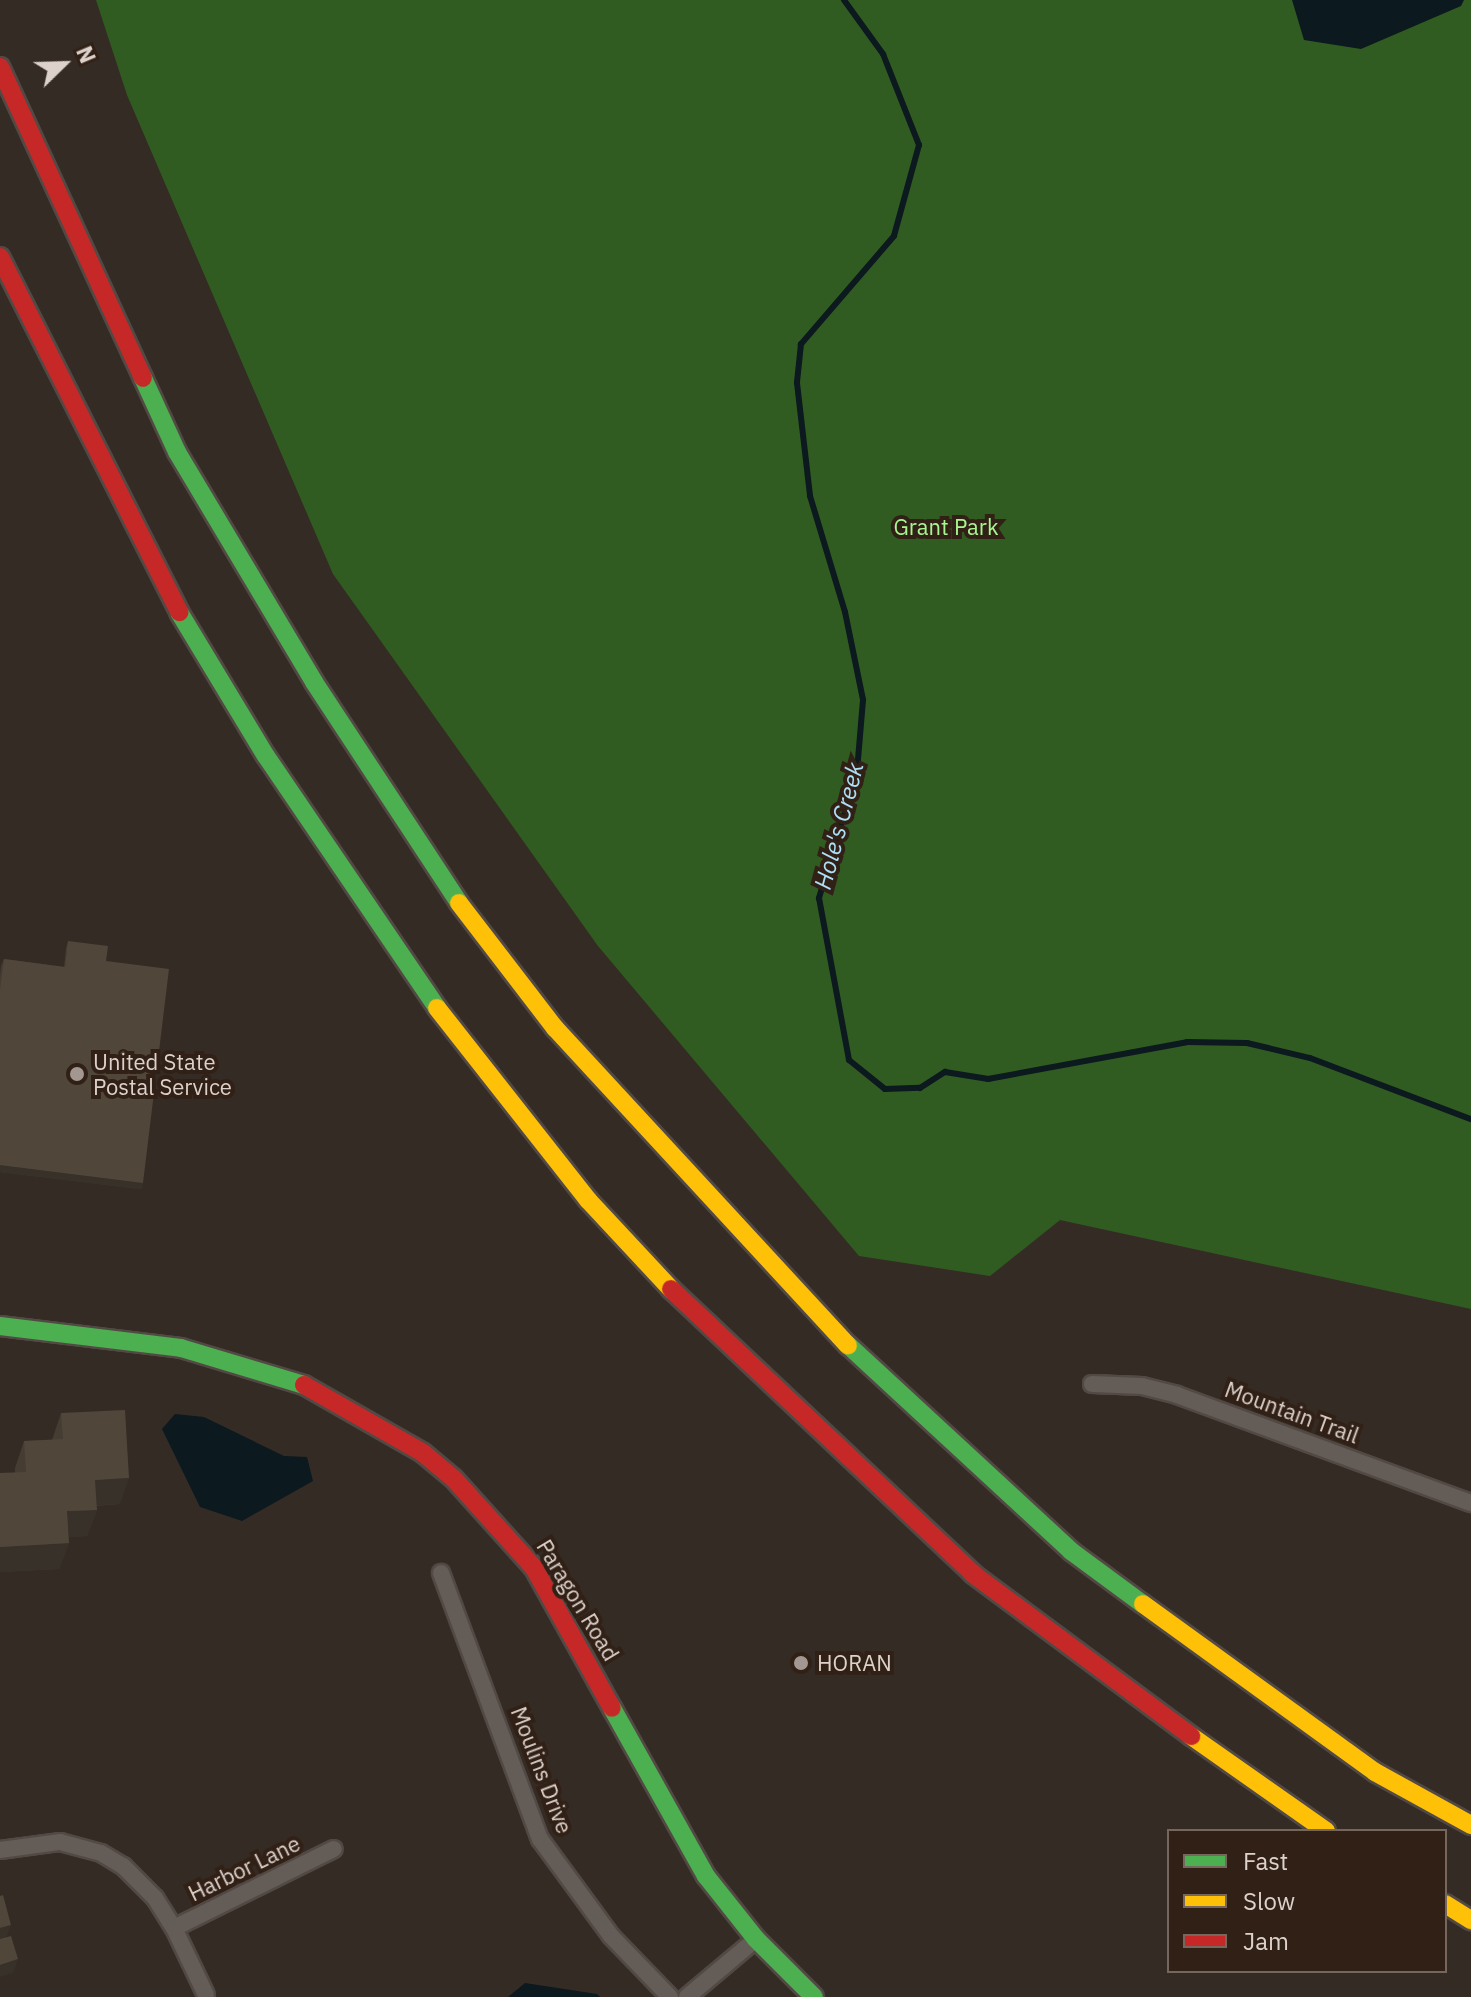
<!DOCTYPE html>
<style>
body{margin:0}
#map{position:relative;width:1471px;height:1997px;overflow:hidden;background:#352b25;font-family:"IBM Plex Sans",sans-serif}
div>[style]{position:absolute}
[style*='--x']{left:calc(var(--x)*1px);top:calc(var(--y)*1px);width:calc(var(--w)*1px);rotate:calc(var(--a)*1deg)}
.green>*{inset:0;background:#315c21}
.water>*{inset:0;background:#0c191e}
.stream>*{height:6px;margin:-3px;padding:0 3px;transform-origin:3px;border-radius:3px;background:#0c191e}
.roads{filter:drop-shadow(2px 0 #524944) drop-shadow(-2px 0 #524944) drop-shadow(0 2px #524944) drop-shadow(0 -2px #524944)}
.street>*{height:16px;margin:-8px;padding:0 8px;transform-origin:8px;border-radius:8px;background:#645c57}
.fast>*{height:18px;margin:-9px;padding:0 9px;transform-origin:9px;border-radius:9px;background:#4caf50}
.slow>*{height:18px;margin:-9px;padding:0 9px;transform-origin:9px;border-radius:9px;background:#ffc107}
.jam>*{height:18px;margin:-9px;padding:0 9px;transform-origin:9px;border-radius:9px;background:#c62828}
.wall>*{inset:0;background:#453c32}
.shaded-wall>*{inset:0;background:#383129;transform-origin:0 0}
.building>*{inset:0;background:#50463a}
.dots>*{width:22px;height:22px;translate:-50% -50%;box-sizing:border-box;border:4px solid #312016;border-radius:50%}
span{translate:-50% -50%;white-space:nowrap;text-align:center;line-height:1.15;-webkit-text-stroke:8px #312016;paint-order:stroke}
.park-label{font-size:22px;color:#a7f692}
.poi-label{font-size:22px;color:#ddd2cb}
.left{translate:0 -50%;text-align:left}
.street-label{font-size:22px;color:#ddd2cb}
.water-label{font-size:24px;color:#ade0f7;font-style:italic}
.legend{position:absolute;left:1167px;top:1829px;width:280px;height:144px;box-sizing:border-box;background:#312016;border:2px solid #76675e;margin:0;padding:10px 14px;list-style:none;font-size:24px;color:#ddd2cb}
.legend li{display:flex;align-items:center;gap:16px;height:40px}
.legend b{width:40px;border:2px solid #76675e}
.north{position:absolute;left:24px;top:24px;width:80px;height:80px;-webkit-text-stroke:6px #312016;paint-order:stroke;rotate:67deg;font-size:22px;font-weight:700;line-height:32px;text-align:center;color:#ddd2cb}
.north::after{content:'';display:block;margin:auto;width:28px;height:36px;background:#ddd2cb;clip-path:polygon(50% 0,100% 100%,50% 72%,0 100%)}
</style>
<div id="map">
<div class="green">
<i style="clip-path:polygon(96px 0,1471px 0,1471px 1309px,1060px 1220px,990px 1276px,859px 1256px,598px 946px,333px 574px,127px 95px)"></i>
</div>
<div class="water">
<i style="clip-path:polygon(1292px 0,1464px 0,1461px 6px,1361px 49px,1304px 40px)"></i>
<i style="clip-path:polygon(175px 1414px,204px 1417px,284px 1456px,307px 1457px,313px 1481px,242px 1521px,200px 1507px,162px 1429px)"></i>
<i style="clip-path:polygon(525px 1983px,597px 1994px,600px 1997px,508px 1997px)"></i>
</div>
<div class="stream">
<i style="--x:844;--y:0;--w:67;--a:54.2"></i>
<i style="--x:883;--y:54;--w:98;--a:68.4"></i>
<i style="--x:919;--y:145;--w:94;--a:105.4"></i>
<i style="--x:894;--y:236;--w:143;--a:130.7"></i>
<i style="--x:801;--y:344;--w:39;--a:96"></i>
<i style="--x:797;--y:383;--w:114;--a:83.4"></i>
<i style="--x:810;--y:496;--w:121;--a:73.2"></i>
<i style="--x:845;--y:612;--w:90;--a:78.4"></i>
<i style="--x:863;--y:700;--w:72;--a:94.8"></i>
<i style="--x:857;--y:772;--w:132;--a:106.8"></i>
<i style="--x:819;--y:898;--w:165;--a:79.5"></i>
<i style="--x:849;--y:1060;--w:46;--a:38.9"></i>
<i style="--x:885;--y:1089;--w:35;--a:-2"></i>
<i style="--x:920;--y:1088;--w:30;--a:-33"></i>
<i style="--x:945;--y:1072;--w:44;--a:9.2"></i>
<i style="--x:988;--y:1079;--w:202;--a:-10.5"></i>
<i style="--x:1187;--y:1042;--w:60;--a:1"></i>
<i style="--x:1247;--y:1043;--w:65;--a:13.4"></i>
<i style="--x:1310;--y:1058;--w:172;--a:20.8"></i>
</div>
<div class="roads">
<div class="street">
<i style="--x:1092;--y:1384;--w:50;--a:2.3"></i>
<i style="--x:1142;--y:1386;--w:36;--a:14"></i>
<i style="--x:1177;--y:1395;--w:313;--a:20.2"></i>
<i style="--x:441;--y:1573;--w:284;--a:69.6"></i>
<i style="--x:540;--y:1839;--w:120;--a:53.8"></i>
<i style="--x:611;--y:1936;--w:85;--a:46"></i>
<i style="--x:0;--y:1850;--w:61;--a:-7.6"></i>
<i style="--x:60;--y:1842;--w:42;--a:15"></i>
<i style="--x:101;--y:1853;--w:26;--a:31"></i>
<i style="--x:123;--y:1866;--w:45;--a:45"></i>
<i style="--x:155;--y:1898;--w:36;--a:58"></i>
<i style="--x:174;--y:1928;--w:74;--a:64.5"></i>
<i style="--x:174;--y:1928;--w:178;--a:-26.3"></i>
<i style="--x:687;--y:1997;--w:90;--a:-40"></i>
</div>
<div class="fast">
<i style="--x:143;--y:378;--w:81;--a:65.3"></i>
<i style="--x:177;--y:452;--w:268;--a:59.2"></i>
<i style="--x:314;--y:682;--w:264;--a:56.7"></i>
<i style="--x:179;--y:612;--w:168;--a:58.9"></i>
<i style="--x:266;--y:756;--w:305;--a:55.8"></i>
<i style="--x:0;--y:1326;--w:182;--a:6.9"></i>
<i style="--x:181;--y:1348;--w:128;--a:16.7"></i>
<i style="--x:848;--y:1345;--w:304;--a:42.7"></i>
<i style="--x:1071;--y:1551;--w:89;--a:36.4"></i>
<i style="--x:612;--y:1708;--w:193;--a:60.8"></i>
<i style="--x:706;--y:1876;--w:80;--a:51.6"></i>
<i style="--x:756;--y:1939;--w:82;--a:45"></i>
</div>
<div class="slow">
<i style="--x:459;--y:903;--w:158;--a:52.5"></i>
<i style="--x:555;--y:1028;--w:432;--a:47.3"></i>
<i style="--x:437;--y:1008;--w:244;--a:51.8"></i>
<i style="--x:588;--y:1200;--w:122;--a:47"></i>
<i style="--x:1143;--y:1604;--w:286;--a:35.9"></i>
<i style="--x:1375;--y:1772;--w:110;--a:28.9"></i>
<i style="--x:1191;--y:1736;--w:165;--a:35.1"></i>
<i style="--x:1445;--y:1904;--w:31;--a:32"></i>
</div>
<div class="jam">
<i style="--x:0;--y:67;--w:342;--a:65.3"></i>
<i style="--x:0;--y:257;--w:398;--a:63.2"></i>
<i style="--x:671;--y:1289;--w:415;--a:43.3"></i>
<i style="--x:973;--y:1574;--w:272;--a:36.6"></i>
<i style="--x:304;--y:1385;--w:137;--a:29.7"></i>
<i style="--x:423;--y:1453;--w:40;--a:40"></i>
<i style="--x:454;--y:1479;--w:120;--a:48"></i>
<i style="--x:534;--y:1568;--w:160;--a:60.9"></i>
</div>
</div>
<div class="wall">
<i style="clip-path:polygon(68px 941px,106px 961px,143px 1183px,140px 1189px,0 1172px,0 976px,1px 966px,4px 959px,64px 967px,66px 948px)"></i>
<i style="clip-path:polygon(61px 1413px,120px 1504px,96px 1506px,97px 1510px,87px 1536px,68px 1537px,69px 1543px,59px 1569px,0 1572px,0 1473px,15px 1473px,15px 1468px,24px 1441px,52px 1440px)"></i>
</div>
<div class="shaded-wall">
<i style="left:0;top:1165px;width:144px;height:7px;rotate:7deg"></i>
<i style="clip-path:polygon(129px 1478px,120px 1504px,85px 1506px,95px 1480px)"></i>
<i style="clip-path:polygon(97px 1510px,87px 1536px,57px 1538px,67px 1511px)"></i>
<i style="clip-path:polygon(69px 1543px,59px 1569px,0 1572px,0 1547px)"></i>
<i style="clip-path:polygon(11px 1925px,4px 1944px,0 1946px,0 1928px)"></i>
<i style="clip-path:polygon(18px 1959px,13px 1973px,0 1977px,0 1965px)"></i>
</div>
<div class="building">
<i style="clip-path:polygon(68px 941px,108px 946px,106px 961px,169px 969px,143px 1183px,0 1165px,0 990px,4px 959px,65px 967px)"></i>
<i style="clip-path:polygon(125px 1410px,129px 1478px,95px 1480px,97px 1510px,67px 1511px,69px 1543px,0 1547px,0 1473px,26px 1472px,24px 1441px,63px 1439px,61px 1413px)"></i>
<i style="clip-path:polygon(3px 1895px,11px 1925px,0 1928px,0 1896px)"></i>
<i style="clip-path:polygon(11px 1936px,18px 1959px,0 1965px,0 1939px)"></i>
</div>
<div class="dots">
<i style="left:77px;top:1074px;background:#a29891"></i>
<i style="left:801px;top:1663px;background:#a29891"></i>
</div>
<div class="park-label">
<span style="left:946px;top:527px">Grant Park</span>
</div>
<div class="poi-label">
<span class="left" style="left:93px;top:1074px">United State<br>Postal Service</span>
<span class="left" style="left:817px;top:1663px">HORAN</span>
</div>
<div class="street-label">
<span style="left:1292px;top:1412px;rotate:20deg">Mountain Trail</span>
<span style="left:578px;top:1600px;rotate:59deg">Paragon Road</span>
<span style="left:542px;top:1770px;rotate:69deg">Moulins Drive</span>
<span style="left:244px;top:1868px;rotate:-26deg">Harbor Lane</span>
</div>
<div class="water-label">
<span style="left:839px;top:826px;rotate:-75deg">Hole's Creek</span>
</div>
<ul class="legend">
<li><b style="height:10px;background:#4caf50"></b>Fast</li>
<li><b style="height:10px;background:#ffc107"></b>Slow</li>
<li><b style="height:10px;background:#c62828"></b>Jam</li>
</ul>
<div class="north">N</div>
</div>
